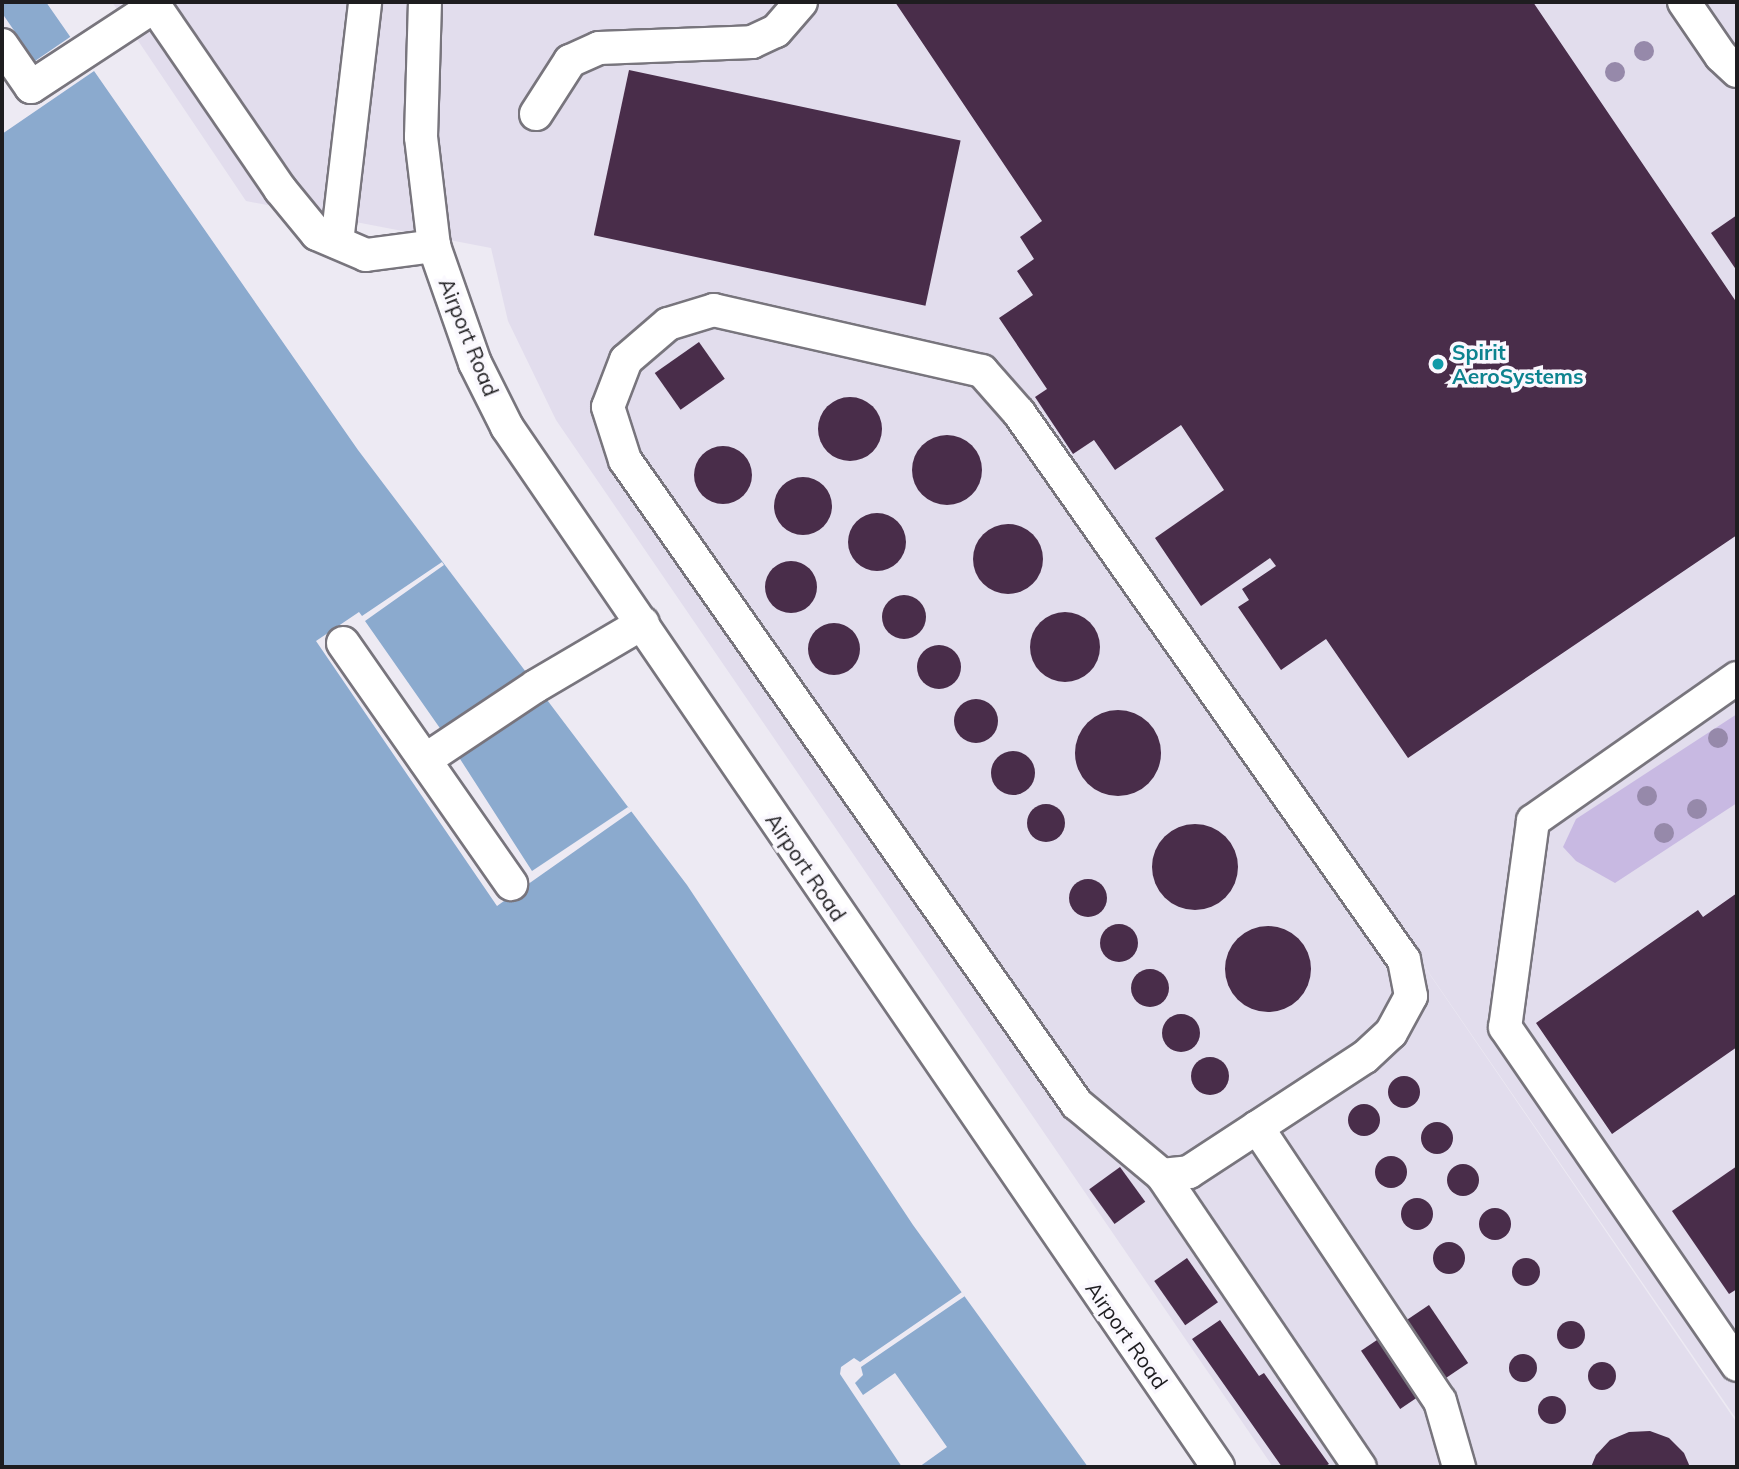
<!DOCTYPE html>
<style>
body{margin:0}
#map{position:relative;width:1739px;height:1469px;overflow:hidden;background:#edeaf3;font-family:Mulish,sans-serif}
div>[style]{position:absolute}
[style*='--x']{left:calc(var(--x)*1px);top:calc(var(--y)*1px);width:calc(var(--w)*1px);rotate:calc(var(--a)*1deg)}
.built>*{inset:0;background:#e2dded}
.green>*{inset:0;background:#c8b9e2}
.water>*{inset:0;background:#8baace}
.pier>*{inset:0;background:#edeaf3}
.building>*{inset:0;background:#492d4a;transform-origin:0 0}
.round{border-radius:50%}
.roads{filter:drop-shadow(2px 0 #78757d) drop-shadow(-2px 0 #78757d) drop-shadow(0 2px #78757d) drop-shadow(0 -2px #78757d)}
.minor>*{height:32px;margin:-16px;padding:0 16px;transform-origin:16px;border-radius:16px;background:#fff}
.trees>*{width:20px;height:20px;margin:-10px;border-radius:50%;background:#9689aa}
.dots>*{width:19px;height:19px;translate:-50% -50%;box-sizing:border-box;border:4px solid #faf8fe;border-radius:50%}
span{translate:-50% -50%;white-space:nowrap;text-align:center;line-height:1.15;-webkit-text-stroke:7px #faf8fe;paint-order:stroke}
.street-label{font-size:21px;color:#1e1d20}
.culture-label{font-size:21px;color:#0d838f;font-weight:700}
.left{translate:0 -50%;text-align:left}
.frame{position:absolute;inset:0;border:4px solid #1e1d20;pointer-events:none}
</style>
<div id="map">
<div class="built">
<i style="clip-path:polygon(112px 2px,1737px 2px,1737px 1420px,1363px 877px,1737px 1423px,1737px 1467px,1273px 1467px,556px 420px,508px 321px,491px 248px,246px 201px)"></i>
</div>
<div class="green">
<i style="clip-path:polygon(1737px 714px,1737px 803px,1615px 883px,1576px 861px,1563px 847px,1576px 819px)"></i>
</div>
<div class="water">
<i style="clip-path:polygon(2px 2px,46px 2px,358px 450px,687px 885px,913px 1225px,1088px 1467px,2px 1467px)"></i>
</div>
<div class="pier">
<i style="clip-path:polygon(2px 13px,35px 61px,73px 35px,97px 69px,2px 134px)"></i>
<i style="clip-path:polygon(442px 562px,444px 565px,365px 621px,444px 734px,532px 871px,628px 807px,632px 811px,497px 906px,316px 641px,359px 612px,362px 616px)"></i>
<i style="clip-path:polygon(962px 1292px,965px 1296px,861px 1367px,863px 1375px,855px 1383px,863px 1395px,895px 1373px,947px 1447px,919px 1467px,902px 1467px,840px 1374px,841px 1367px,854px 1358px,860px 1362px)"></i>
</div>
<div class="building">
<i style="clip-path:polygon(895px 2px,1533px 2px,1737px 303px,1737px 535px,1408px 758px,1326px 639px,1281px 670px,1238px 607px,1249px 600px,1242px 589px,1276px 566px,1270px 558px,1201px 606px,1155px 538px,1224px 490px,1181px 425px,1115px 470px,1094px 440px,1073px 454px,1035px 397px,1047px 389px,999px 318px,1033px 295px,1017px 271px,1034px 259px,1020px 237px,1042px 221px)"></i>
<i style="left:629px;top:70px;width:339px;height:169px;rotate:12deg"></i>
<i style="clip-path:polygon(1737px 215px,1737px 271px,1711px 233px)"></i>
<i style="left:699px;top:342px;width:45px;height:54px;rotate:55deg"></i>
<i class="round" style="left:818px;top:397px;width:64px;height:64px"></i>
<i class="round" style="left:912px;top:435px;width:70px;height:70px"></i>
<i class="round" style="left:694px;top:446px;width:58px;height:58px"></i>
<i class="round" style="left:774px;top:477px;width:58px;height:58px"></i>
<i class="round" style="left:848px;top:513px;width:58px;height:58px"></i>
<i class="round" style="left:973px;top:524px;width:70px;height:70px"></i>
<i class="round" style="left:765px;top:561px;width:52px;height:52px"></i>
<i class="round" style="left:882px;top:595px;width:44px;height:44px"></i>
<i class="round" style="left:1030px;top:612px;width:70px;height:70px"></i>
<i class="round" style="left:808px;top:623px;width:52px;height:52px"></i>
<i class="round" style="left:917px;top:645px;width:44px;height:44px"></i>
<i class="round" style="left:954px;top:699px;width:44px;height:44px"></i>
<i class="round" style="left:1075px;top:710px;width:86px;height:86px"></i>
<i class="round" style="left:991px;top:751px;width:44px;height:44px"></i>
<i class="round" style="left:1027px;top:804px;width:38px;height:38px"></i>
<i class="round" style="left:1152px;top:824px;width:86px;height:86px"></i>
<i class="round" style="left:1069px;top:879px;width:38px;height:38px"></i>
<i style="clip-path:polygon(1737px 893px,1737px 1047px,1612px 1134px,1536px 1023px,1698px 910px,1703px 917px)"></i>
<i class="round" style="left:1100px;top:924px;width:38px;height:38px"></i>
<i class="round" style="left:1225px;top:926px;width:86px;height:86px"></i>
<i class="round" style="left:1131px;top:969px;width:38px;height:38px"></i>
<i class="round" style="left:1162px;top:1014px;width:38px;height:38px"></i>
<i class="round" style="left:1191px;top:1057px;width:38px;height:38px"></i>
<i class="round" style="left:1388px;top:1076px;width:32px;height:32px"></i>
<i class="round" style="left:1348px;top:1104px;width:32px;height:32px"></i>
<i class="round" style="left:1421px;top:1122px;width:32px;height:32px"></i>
<i class="round" style="left:1375px;top:1156px;width:32px;height:32px"></i>
<i class="round" style="left:1447px;top:1164px;width:32px;height:32px"></i>
<i style="clip-path:polygon(1737px 1166px,1737px 1289px,1729px 1294px,1672px 1211px)"></i>
<i style="left:1120px;top:1167px;width:43px;height:38px;rotate:54deg"></i>
<i class="round" style="left:1401px;top:1198px;width:32px;height:32px"></i>
<i class="round" style="left:1479px;top:1208px;width:32px;height:32px"></i>
<i class="round" style="left:1433px;top:1242px;width:32px;height:32px"></i>
<i class="round" style="left:1512px;top:1258px;width:28px;height:28px"></i>
<i style="left:1187px;top:1258px;width:54px;height:40px;rotate:55deg"></i>
<i style="left:1429px;top:1305px;width:70px;height:82px;rotate:56deg"></i>
<i style="clip-path:polygon(1220px 1320px,1259px 1376px,1264px 1373px,1329px 1464px,1324px 1467px,1282px 1467px,1192px 1339px)"></i>
<i class="round" style="left:1557px;top:1321px;width:28px;height:28px"></i>
<i class="round" style="left:1509px;top:1354px;width:28px;height:28px"></i>
<i class="round" style="left:1588px;top:1362px;width:28px;height:28px"></i>
<i class="round" style="left:1538px;top:1396px;width:28px;height:28px"></i>
<i style="clip-path:polygon(1650px 1431px,1669px 1438px,1684px 1453px,1690px 1467px,1591px 1467px,1596px 1455px,1610px 1440px,1629px 1432px)"></i>
</div>
<div class="roads">
<div class="minor">
<i style="--x:152;--y:2;--w:227;--a:55.6"></i>
<i style="--x:280;--y:189;--w:58;--a:50.6"></i>
<i style="--x:317;--y:234;--w:53;--a:23.2"></i>
<i style="--x:366;--y:255;--w:69;--a:-7.5"></i>
<i style="--x:425;--y:2;--w:135;--a:91.7"></i>
<i style="--x:421;--y:137;--w:110;--a:83.2"></i>
<i style="--x:434;--y:246;--w:124;--a:70.7"></i>
<i style="--x:475;--y:363;--w:72;--a:63.4"></i>
<i style="--x:507;--y:427;--w:1260;--a:55.64"></i>
<i style="--x:1684;--y:2;--w:65;--a:55.6"></i>
<i style="--x:1721;--y:56;--w:22;--a:43"></i>
<i style="--x:2;--y:45;--w:51;--a:55.4"></i>
<i style="--x:31;--y:87;--w:148;--a:-33.2"></i>
<i style="--x:536;--y:114;--w:63;--a:-57.3"></i>
<i style="--x:570;--y:61;--w:32;--a:-24"></i>
<i style="--x:599;--y:48;--w:153;--a:-2.2"></i>
<i style="--x:752;--y:42;--w:26;--a:-25"></i>
<i style="--x:776;--y:31;--w:38;--a:-49"></i>
<i style="--x:337;--y:242;--w:242;--a:-83.3"></i>
<i style="--x:343;--y:643;--w:294;--a:55.1"></i>
<i style="--x:1737;--y:678;--w:249;--a:145"></i>
<i style="--x:1533;--y:821;--w:208;--a:97.7"></i>
<i style="--x:1505;--y:1027;--w:410;--a:55.5"></i>
<i style="--x:425;--y:760;--w:133;--a:-33.7"></i>
<i style="--x:536;--y:686;--w:124;--a:-30.5"></i>
<i style="--x:1257;--y:1127;--w:329;--a:56.3"></i>
<i style="--x:1440;--y:1401;--w:69;--a:73.9"></i>
<i style="--x:1162;--y:1175;--w:27;--a:-6"></i>
<i style="--x:1189;--y:1172;--w:210;--a:-33.2"></i>
<i style="--x:1365;--y:1057;--w:35;--a:-43"></i>
<i style="--x:1391;--y:1033;--w:42;--a:-61.6"></i>
<i style="--x:1411;--y:996;--w:37;--a:-101"></i>
<i style="--x:1404;--y:960;--w:669;--a:-125.14"></i>
<i style="--x:1019;--y:413;--w:56;--a:-131.4"></i>
<i style="--x:982;--y:371;--w:275;--a:-167.2"></i>
<i style="--x:714;--y:310;--w:48;--a:163.1"></i>
<i style="--x:668;--y:324;--w:55;--a:139.4"></i>
<i style="--x:626;--y:360;--w:50;--a:111"></i>
<i style="--x:608;--y:407;--w:56;--a:72.2"></i>
<i style="--x:625;--y:460;--w:787;--a:54.94"></i>
<i style="--x:1077;--y:1104;--w:111;--a:39.9"></i>
<i style="--x:1162;--y:1175;--w:353;--a:55.9"></i>
</div>
</div>
<div class="trees">
<i style="left:1644px;top:51px"></i>
<i style="left:1615px;top:72px"></i>
<i style="left:1718px;top:738px"></i>
<i style="left:1647px;top:796px"></i>
<i style="left:1697px;top:809px"></i>
<i style="left:1664px;top:833px"></i>
</div>
<div class="dots">
<i style="left:1438px;top:364px;background:#0f9aa8"></i>
</div>
<div class="street-label">
<span style="left:469px;top:337px;rotate:68deg">Airport Road</span>
<span style="left:806px;top:867px;rotate:56deg">Airport Road</span>
<span style="left:1127px;top:1335px;rotate:55deg">Airport Road</span>
</div>
<div class="culture-label">
<span class="left" style="left:1452px;top:364px">Spirit<br>AeroSystems</span>
</div>
<div class="frame"></div>
</div>
